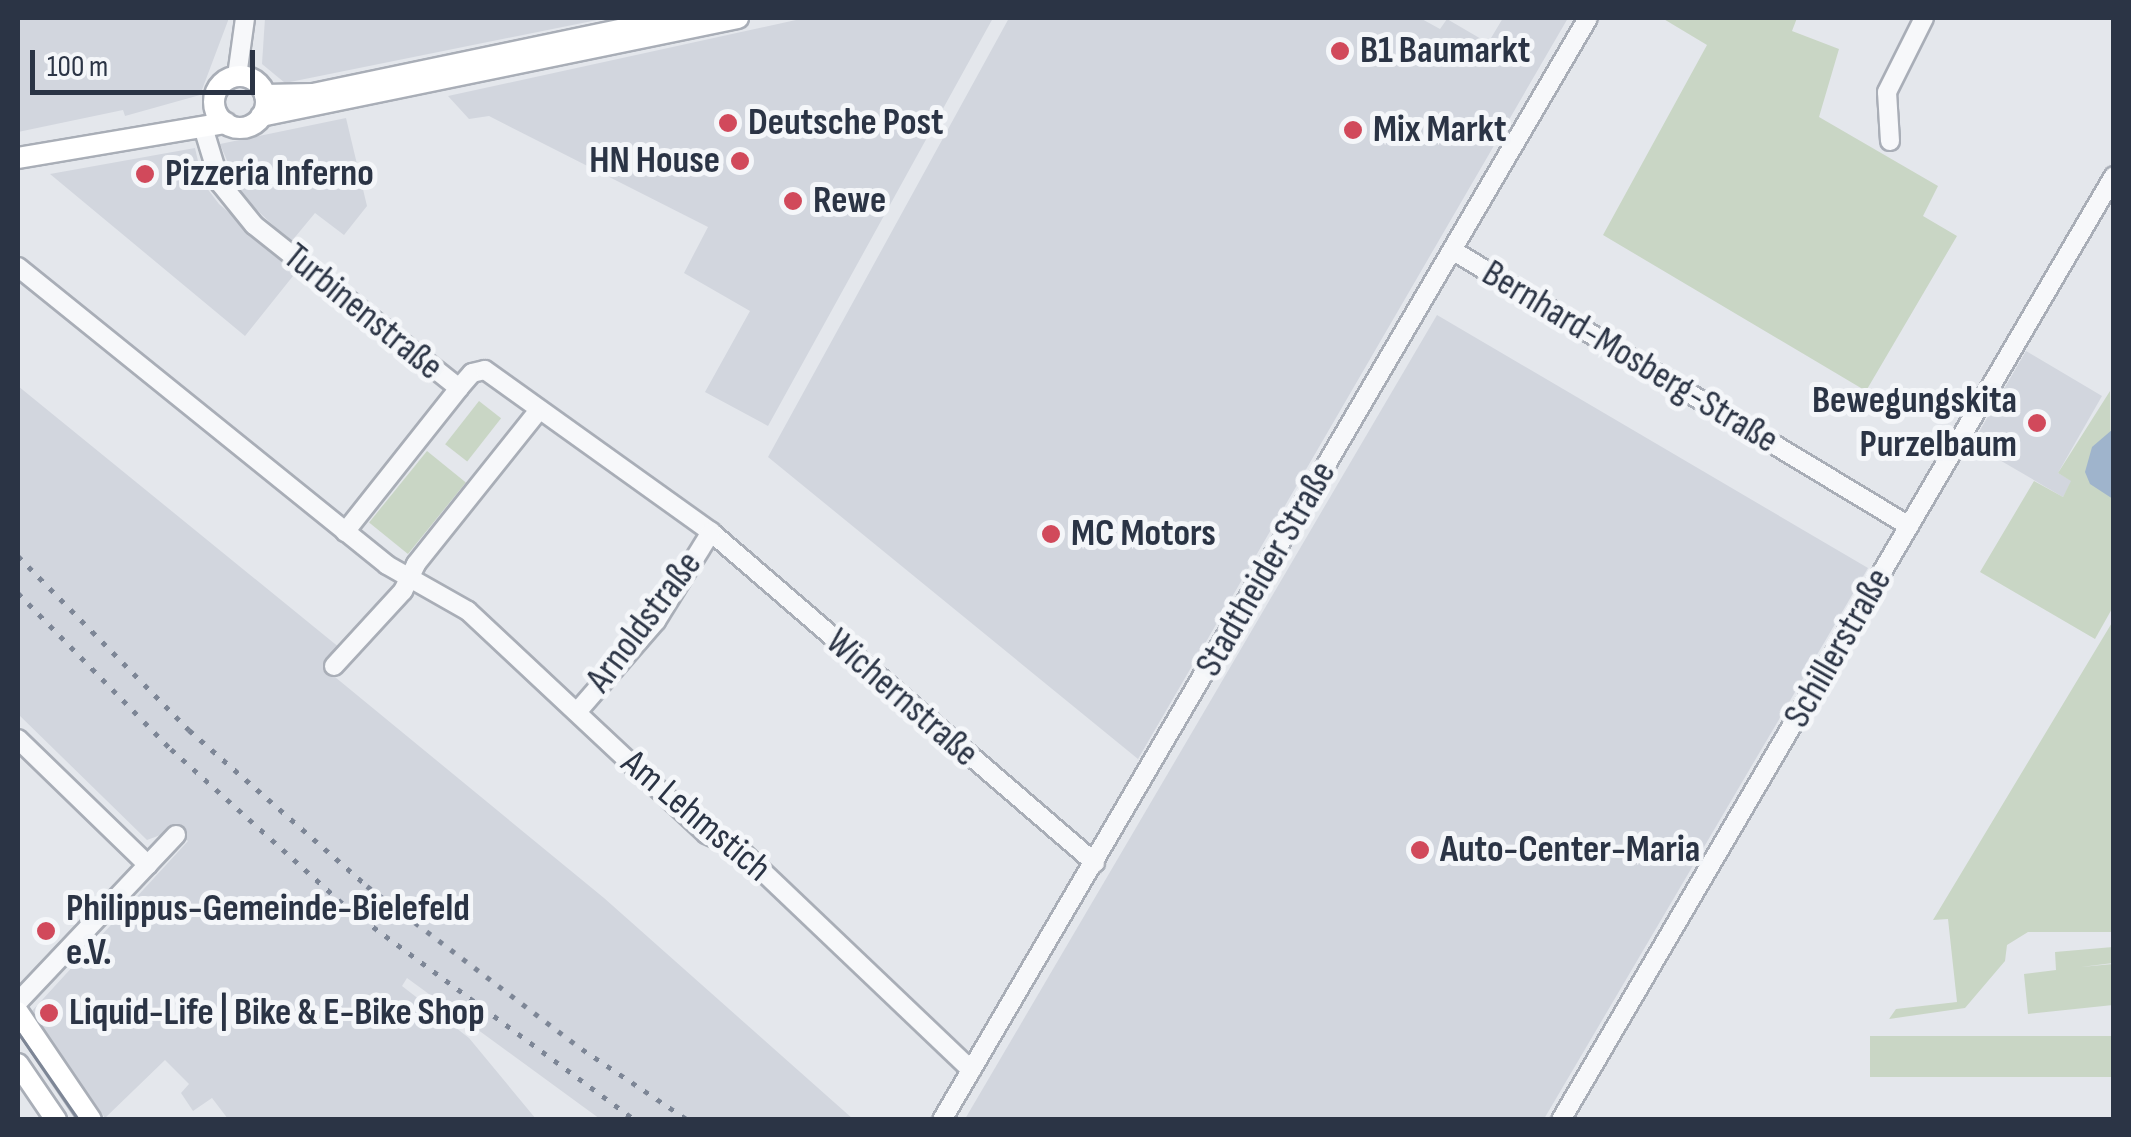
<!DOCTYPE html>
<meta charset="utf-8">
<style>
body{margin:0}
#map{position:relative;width:2131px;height:1137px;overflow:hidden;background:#e4e7ec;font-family:"Sofia Sans Condensed",sans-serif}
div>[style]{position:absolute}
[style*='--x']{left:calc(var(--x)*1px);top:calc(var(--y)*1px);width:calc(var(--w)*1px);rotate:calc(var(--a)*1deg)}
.built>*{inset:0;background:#d2d6de}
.green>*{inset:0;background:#c9d6c5;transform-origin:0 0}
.water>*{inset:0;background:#9fb4cc}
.roads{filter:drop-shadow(2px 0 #a9aeb7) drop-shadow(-2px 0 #a9aeb7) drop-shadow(0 2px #a9aeb7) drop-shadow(0 -2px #a9aeb7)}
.minor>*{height:18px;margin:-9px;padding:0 9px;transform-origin:9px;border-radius:9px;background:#f7f8fa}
.major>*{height:20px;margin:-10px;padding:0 10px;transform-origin:10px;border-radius:10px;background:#fff}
.major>.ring{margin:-10px;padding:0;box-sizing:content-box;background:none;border:20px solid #fff;border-radius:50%}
.tram>*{height:2.5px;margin:-1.25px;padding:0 1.25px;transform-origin:1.25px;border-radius:1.25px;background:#7d8696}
.rail>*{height:5px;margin-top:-2.5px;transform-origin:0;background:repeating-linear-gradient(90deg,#7d8696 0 5px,transparent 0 15px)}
.dots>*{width:28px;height:28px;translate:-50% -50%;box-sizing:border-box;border:5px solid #f4f6f9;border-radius:50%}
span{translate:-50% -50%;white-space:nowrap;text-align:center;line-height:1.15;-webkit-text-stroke:10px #f4f6f9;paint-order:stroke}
.poi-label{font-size:38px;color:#2b3445;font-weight:700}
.left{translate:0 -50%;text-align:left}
.right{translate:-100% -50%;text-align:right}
.street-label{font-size:38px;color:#2b3445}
.frame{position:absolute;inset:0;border:20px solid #2b3445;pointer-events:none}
.scale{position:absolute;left:30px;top:50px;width:225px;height:45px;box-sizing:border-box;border:5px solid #2b3445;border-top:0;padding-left:12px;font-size:30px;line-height:35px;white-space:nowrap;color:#2b3445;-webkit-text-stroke:8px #f4f6f9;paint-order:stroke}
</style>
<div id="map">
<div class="built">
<i style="clip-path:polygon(18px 18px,229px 18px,200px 95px,125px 116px,123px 110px,18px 132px)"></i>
<i style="clip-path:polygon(265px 18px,607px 18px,285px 83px,262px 64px)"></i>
<i style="clip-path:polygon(805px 18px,993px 18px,768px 426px,705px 392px,750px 311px,684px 273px,708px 227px,489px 116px,469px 119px,448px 96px)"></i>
<i style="clip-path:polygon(1009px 18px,1420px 18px,1440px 29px,1447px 19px,1488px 43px,1503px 18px,1568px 18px,1138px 759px,768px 457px)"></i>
<i style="clip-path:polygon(346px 118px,367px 206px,344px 235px,315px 213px,291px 242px,242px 196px,220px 144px)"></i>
<i style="clip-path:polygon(195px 148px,203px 183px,219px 204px,297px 271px,245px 336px,50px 174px)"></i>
<i style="clip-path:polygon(1437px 315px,1868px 568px,1544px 1119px,965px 1119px)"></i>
<i style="clip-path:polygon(2026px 351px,2102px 396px,2058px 473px,2072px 481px,2063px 497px,1972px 444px)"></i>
<i style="clip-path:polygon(18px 386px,351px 657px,335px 677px,604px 898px,853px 1119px,600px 1119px,407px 978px,402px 986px,469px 1038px,536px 1119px,228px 1119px,212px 1098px,193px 1111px,181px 1093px,189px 1084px,165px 1060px,105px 1118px,31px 1012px,188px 841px,174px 830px,147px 840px,18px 714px)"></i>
</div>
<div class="green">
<i style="clip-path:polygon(1662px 18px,1797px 18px,1792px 31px,1839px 49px,1819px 117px,1938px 186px,1923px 216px,1957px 236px,1866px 391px,1603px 235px,1707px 45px)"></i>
<i style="clip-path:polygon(2110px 391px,2113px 607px,2095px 639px,1980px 572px,2034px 481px,2063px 497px,2071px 481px,2058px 473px)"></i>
<i style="left:479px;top:401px;width:28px;height:55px;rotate:38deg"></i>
<i style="left:427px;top:451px;width:50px;height:92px;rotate:39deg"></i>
<i style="clip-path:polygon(2113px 621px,2113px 932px,2028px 932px,2007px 945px,2005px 961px,1965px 1008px,1889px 1019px,1896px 1009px,1957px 1002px,1948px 919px,1933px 920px)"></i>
<i style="clip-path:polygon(2113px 947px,2113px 963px,2081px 967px,2113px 964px,2113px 1005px,2028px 1014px,2024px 974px,2056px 970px,2055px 952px)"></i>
<i style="left:2113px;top:1036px;width:41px;height:243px;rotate:90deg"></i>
</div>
<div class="water">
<i style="clip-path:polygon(2113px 429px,2114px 429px,2113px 499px,2090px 484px,2085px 472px,2092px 447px)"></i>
</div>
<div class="roads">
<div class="minor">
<i style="--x:237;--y:76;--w:59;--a:-82.1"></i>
<i style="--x:203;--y:127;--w:59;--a:73.1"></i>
<i style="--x:220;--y:183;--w:54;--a:51"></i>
<i style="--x:254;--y:225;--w:262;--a:38.5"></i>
<i style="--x:459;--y:388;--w:20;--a:-49"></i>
<i style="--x:472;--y:373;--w:13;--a:-13"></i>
<i style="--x:485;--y:370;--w:278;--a:35.6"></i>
<i style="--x:711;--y:532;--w:507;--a:40.76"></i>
<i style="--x:1890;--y:141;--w:49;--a:-93.5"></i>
<i style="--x:1887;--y:92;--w:83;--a:-63.4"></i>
<i style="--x:1452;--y:250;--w:534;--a:31.13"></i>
<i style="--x:18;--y:267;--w:474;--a:38.9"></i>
<i style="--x:387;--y:565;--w:93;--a:29.6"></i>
<i style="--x:468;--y:611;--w:326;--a:43.1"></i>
<i style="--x:706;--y:834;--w:35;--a:24"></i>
<i style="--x:738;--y:848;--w:322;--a:43.6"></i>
<i style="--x:345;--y:532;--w:184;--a:-51.6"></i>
<i style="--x:334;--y:666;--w:102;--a:-47.4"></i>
<i style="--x:403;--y:591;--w:30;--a:-64"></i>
<i style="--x:416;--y:564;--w:196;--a:-51.4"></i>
<i style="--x:577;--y:712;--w:121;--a:-49"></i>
<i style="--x:656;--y:621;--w:105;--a:-58.3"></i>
<i style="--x:18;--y:739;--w:181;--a:44.1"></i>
<i style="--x:18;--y:1002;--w:230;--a:-46.6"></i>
<i style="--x:942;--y:1120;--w:1277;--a:-59.62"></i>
<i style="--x:1561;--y:1120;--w:1094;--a:-59.64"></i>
</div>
<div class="major">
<i class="ring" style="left:214px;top:76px;width:32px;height:32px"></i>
<i style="--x:265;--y:95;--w:48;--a:-1.2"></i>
<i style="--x:313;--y:94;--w:371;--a:-11.8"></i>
<i style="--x:261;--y:116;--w:487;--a:-11.6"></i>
<i style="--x:18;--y:158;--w:211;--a:-9.6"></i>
<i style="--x:18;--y:1012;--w:130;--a:55.9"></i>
<i style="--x:18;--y:1064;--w:68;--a:55.8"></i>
</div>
</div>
<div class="tram">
<i style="--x:18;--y:1032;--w:107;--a:55.3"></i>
</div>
<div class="rail">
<i style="--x:18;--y:556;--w:244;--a:45.5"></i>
<i style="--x:189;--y:730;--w:237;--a:41.2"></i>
<i style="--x:367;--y:886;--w:270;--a:37.2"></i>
<i style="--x:582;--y:1049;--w:128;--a:33.8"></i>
<i style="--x:18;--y:593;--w:219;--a:45.6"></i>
<i style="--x:171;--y:749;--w:239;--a:42"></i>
<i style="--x:349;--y:909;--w:355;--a:36.4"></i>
</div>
<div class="dots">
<i style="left:1340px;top:51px;background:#d1495b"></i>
<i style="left:728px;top:123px;background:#d1495b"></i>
<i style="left:1353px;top:130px;background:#d1495b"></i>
<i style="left:740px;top:161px;background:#d1495b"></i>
<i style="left:145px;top:174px;background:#d1495b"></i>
<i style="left:793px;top:201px;background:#d1495b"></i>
<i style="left:2037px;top:423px;background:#d1495b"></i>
<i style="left:1051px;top:534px;background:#d1495b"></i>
<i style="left:1420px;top:850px;background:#d1495b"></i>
<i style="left:46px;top:931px;background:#d1495b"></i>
<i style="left:49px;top:1013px;background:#d1495b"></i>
</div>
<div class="poi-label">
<span class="left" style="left:1360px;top:51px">B1 Baumarkt</span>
<span class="left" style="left:748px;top:123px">Deutsche Post</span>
<span class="left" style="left:1373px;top:130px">Mix Markt</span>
<span class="right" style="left:720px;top:161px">HN House</span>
<span class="left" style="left:165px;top:174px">Pizzeria Inferno</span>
<span class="left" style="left:813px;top:201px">Rewe</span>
<span class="right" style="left:2017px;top:423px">Bewegungskita<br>Purzelbaum</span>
<span class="left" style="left:1071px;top:534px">MC Motors</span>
<span class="left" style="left:1440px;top:850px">Auto-Center-Maria</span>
<span class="left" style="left:66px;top:931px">Philippus-Gemeinde-Bielefeld<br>e.V.</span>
<span class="left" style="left:69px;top:1013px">Liquid-Life | Bike &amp; E-Bike Shop</span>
</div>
<div class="street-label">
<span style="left:363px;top:312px;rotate:39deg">Turbinenstraße</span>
<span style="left:1630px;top:357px;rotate:31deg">Bernhard-Mosberg-Straße</span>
<span style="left:1266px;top:569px;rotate:-60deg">Stadtheider Straße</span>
<span style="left:644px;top:622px;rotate:-53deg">Arnoldstraße</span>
<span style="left:1838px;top:648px;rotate:-60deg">Schillerstraße</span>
<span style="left:902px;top:698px;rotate:41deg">Wichernstraße</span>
<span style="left:696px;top:816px;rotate:40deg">Am Lehmstich</span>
</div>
<div class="frame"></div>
<div class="scale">100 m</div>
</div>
